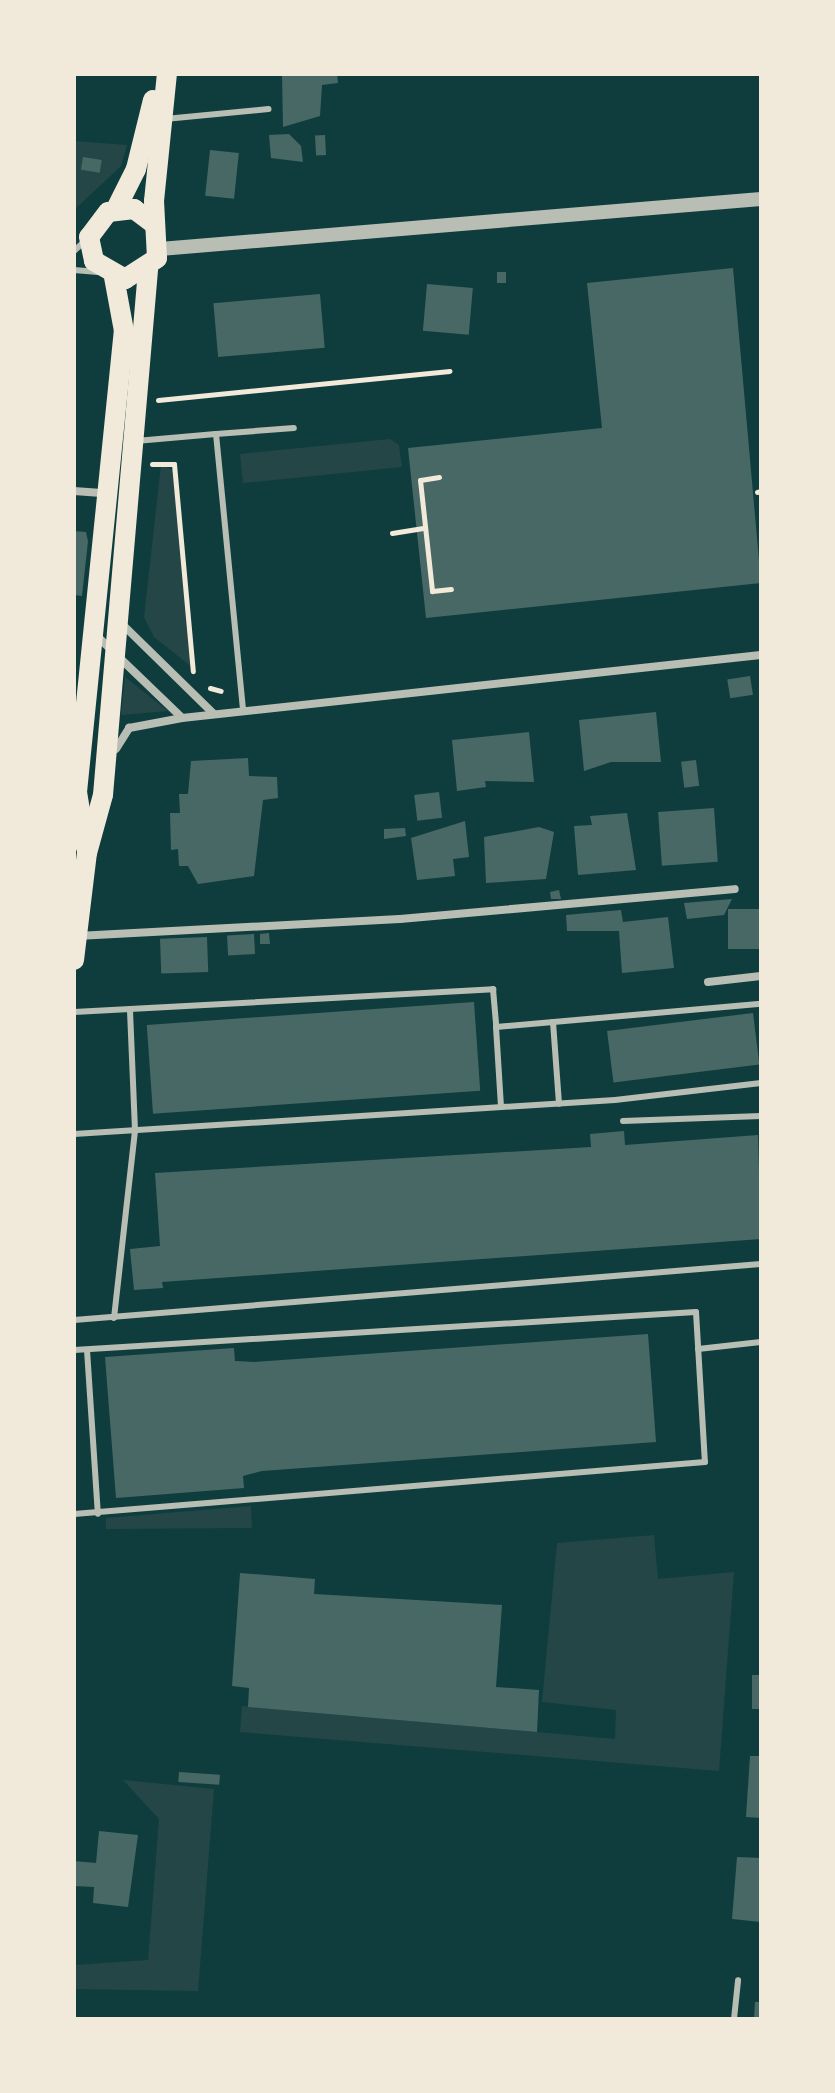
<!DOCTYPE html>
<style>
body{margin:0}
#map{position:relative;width:835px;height:2093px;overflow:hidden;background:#0f3d3e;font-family:Inter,sans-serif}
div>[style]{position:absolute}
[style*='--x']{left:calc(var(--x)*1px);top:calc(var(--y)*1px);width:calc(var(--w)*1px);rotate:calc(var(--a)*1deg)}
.green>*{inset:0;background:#244646}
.building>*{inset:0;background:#486865;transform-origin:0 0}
.path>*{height:5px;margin:-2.5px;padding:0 2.5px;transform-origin:2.5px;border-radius:2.5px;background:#f1e9da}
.service>*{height:6px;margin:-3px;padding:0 3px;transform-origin:3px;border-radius:3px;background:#b8beb3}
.minor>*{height:8px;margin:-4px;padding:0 4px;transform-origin:4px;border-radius:4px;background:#b8beb3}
.tertiary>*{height:14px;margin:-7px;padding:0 7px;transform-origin:7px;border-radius:7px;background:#b8beb3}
.primary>*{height:20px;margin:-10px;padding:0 10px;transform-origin:10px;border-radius:10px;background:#f1e9da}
span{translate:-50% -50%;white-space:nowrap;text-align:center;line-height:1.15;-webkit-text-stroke:6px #f1e9da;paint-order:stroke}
.frame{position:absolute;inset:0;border:76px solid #f1e9da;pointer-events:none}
</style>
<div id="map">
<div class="green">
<i style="clip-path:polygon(74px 141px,127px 145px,121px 166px,74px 210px)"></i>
<i style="clip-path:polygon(390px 439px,399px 445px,402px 467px,243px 483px,240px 454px)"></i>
<i style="clip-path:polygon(161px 465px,173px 470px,193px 668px,154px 637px,144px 617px)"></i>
<i style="clip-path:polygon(125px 677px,168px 711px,121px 715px)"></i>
<i style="clip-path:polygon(251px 1506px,252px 1528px,106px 1529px,106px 1518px)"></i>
<i style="clip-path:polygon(654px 1535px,658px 1579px,734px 1572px,719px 1771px,240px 1732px,242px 1706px,615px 1739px,616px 1710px,542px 1702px,557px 1543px)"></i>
<i style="clip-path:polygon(123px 1780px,214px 1789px,198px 1991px,74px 1989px,75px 1965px,148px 1960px,159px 1819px)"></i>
</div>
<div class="building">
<i style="clip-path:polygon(282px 74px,337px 74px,338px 83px,322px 85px,320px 116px,283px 127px)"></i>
<i style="clip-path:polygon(289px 134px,301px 146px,303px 162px,271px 158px,269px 135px)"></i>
<i style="left:325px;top:135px;width:20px;height:10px;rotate:87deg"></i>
<i style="left:210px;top:150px;width:29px;height:46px;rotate:6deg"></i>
<i style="left:83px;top:157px;width:19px;height:13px;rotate:9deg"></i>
<i style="clip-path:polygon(733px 268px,761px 583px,426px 618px,408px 448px,602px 428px,587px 283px)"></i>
<i style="left:497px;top:272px;width:9px;height:11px"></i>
<i style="left:427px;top:284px;width:46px;height:47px;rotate:5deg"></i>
<i style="left:320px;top:294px;width:54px;height:107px;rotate:85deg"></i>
<i style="clip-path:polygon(74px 531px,86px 532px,88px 541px,82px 596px,74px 595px)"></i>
<i style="left:750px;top:676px;width:19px;height:23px;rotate:81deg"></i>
<i style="clip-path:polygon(656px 712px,661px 762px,611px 762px,584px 771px,579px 720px)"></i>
<i style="clip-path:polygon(529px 732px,534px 782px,485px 781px,486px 787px,457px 791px,452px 740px)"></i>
<i style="clip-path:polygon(248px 758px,249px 776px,277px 777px,278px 798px,263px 800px,254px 876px,198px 884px,188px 866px,179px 866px,178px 849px,171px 850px,170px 813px,180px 813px,179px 794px,188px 794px,191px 761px)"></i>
<i style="left:696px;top:760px;width:26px;height:15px;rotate:83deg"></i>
<i style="left:439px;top:792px;width:26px;height:25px;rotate:83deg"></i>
<i style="left:714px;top:808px;width:54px;height:56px;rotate:86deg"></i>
<i style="clip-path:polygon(627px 813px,636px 870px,578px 875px,574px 826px,592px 825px,590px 816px)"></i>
<i style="clip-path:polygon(465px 821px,469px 857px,453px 859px,455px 876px,417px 880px,411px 838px)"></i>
<i style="clip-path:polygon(539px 827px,554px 832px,546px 879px,486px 883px,484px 837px)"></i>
<i style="clip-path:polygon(405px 828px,406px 836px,384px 839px,384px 829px)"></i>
<i style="clip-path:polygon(559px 890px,561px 899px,551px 899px,550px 892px)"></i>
<i style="clip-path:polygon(732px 899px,724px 915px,687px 919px,684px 903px)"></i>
<i style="left:761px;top:909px;width:40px;height:33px;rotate:90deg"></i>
<i style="clip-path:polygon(621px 910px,623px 922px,668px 917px,674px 968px,622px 973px,619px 931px,567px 931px,566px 915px)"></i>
<i style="clip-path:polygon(269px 933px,270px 944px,260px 944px,260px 934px)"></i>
<i style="left:254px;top:934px;width:20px;height:27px;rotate:87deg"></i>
<i style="left:207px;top:937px;width:35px;height:47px;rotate:88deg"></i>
<i style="left:474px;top:1002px;width:89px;height:328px;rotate:86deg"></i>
<i style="left:753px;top:1013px;width:52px;height:147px;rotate:83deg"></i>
<i style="clip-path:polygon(624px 1131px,625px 1145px,758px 1135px,761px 1239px,162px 1282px,163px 1288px,134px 1290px,130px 1249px,160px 1246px,155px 1173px,591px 1147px,590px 1134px)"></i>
<i style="clip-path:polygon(648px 1334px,656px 1442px,262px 1471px,243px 1476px,244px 1488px,116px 1498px,105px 1357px,234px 1348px,235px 1361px,254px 1362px)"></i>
<i style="clip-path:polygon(240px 1573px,315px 1579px,314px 1594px,502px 1605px,496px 1687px,539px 1690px,537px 1732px,248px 1707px,249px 1688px,232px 1686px)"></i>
<i style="left:752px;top:1675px;width:9px;height:34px"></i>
<i style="clip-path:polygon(750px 1756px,761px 1756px,761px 1818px,746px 1817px)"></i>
<i style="left:179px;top:1772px;width:41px;height:10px;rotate:4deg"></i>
<i style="clip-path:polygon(99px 1831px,138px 1835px,128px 1907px,93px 1903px,94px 1887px,74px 1886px,74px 1861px,96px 1863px)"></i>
<i style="clip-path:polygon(737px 1857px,761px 1858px,761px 1922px,732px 1919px)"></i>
<i style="clip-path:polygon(755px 2002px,761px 2002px,761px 2019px,754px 2019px)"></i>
</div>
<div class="path">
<i style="--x:158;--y:400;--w:293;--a:-5.7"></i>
<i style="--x:152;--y:464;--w:22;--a:0"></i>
<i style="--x:174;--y:464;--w:208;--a:84.8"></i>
<i style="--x:439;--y:477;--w:19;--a:171"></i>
<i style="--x:420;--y:480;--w:112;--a:83.8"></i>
<i style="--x:432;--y:591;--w:19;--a:-6"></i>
<i style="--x:757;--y:492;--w:4;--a:-14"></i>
<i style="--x:392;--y:533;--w:33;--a:-9"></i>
<i style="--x:210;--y:688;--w:11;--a:15"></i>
</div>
<div class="service">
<i style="--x:165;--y:119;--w:104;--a:-5.5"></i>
<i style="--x:74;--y:251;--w:16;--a:-43"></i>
<i style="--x:74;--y:270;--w:24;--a:5"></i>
<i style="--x:216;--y:434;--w:78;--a:-4.4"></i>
<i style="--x:136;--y:441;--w:80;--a:-5"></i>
<i style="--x:216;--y:434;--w:278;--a:84.4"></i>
<i style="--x:74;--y:1012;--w:420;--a:-3.1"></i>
<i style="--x:493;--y:989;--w:38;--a:85"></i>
<i style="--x:496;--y:1027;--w:266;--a:-5"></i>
<i style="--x:553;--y:1022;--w:82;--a:85.8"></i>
<i style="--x:496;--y:1027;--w:80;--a:86.4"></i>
<i style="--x:623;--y:1121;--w:138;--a:-2.1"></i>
<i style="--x:74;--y:1134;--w:542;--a:-3.6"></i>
<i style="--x:615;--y:1100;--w:147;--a:-6.6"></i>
<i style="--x:114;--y:1318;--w:189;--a:-83.6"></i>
<i style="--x:135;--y:1130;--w:121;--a:-92.4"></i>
<i style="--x:74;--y:1320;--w:689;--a:-4.66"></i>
<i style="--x:698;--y:1349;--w:63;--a:-6.3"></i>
<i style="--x:74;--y:1350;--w:623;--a:-3.5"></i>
<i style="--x:696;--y:1312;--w:150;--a:86.6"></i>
<i style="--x:705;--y:1462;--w:633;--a:175.29"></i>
<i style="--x:87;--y:1350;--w:164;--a:86.2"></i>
<i style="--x:734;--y:2019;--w:39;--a:-84"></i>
</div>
<div class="minor">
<i style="--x:74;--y:491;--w:31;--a:4"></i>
<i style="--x:123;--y:625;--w:127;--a:44.4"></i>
<i style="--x:99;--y:638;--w:115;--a:43.9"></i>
<i style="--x:116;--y:749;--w:25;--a:-58"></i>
<i style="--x:129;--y:728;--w:54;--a:-10.7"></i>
<i style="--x:182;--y:718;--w:582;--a:-6.21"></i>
<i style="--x:77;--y:936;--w:323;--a:-3"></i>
<i style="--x:400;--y:919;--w:336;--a:-5.1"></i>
<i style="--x:708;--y:982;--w:53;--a:-6.5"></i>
</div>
<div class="tertiary">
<i style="--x:160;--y:249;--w:603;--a:-4.76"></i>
</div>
<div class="primary">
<i style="--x:116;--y:209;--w:45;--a:-63.4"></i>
<i style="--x:136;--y:169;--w:71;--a:-76.2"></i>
<i style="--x:154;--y:224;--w:25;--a:-143"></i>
<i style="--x:134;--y:209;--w:26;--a:173"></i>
<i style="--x:108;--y:212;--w:31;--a:127"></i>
<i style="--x:89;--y:237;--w:25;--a:78"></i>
<i style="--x:94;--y:261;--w:36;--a:30"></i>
<i style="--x:125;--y:279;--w:38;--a:-33"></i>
<i style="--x:157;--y:258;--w:57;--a:-93"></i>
<i style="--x:154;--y:201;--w:128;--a:-84.2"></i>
<i style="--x:86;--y:848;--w:57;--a:-99.1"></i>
<i style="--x:77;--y:792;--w:463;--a:-84.2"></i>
<i style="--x:124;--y:331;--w:55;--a:-100.5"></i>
<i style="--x:74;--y:960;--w:108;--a:-83.1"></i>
<i style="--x:87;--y:853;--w:60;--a:-74.6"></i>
<i style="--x:103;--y:795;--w:527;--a:-85.1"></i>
</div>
<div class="frame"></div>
</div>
